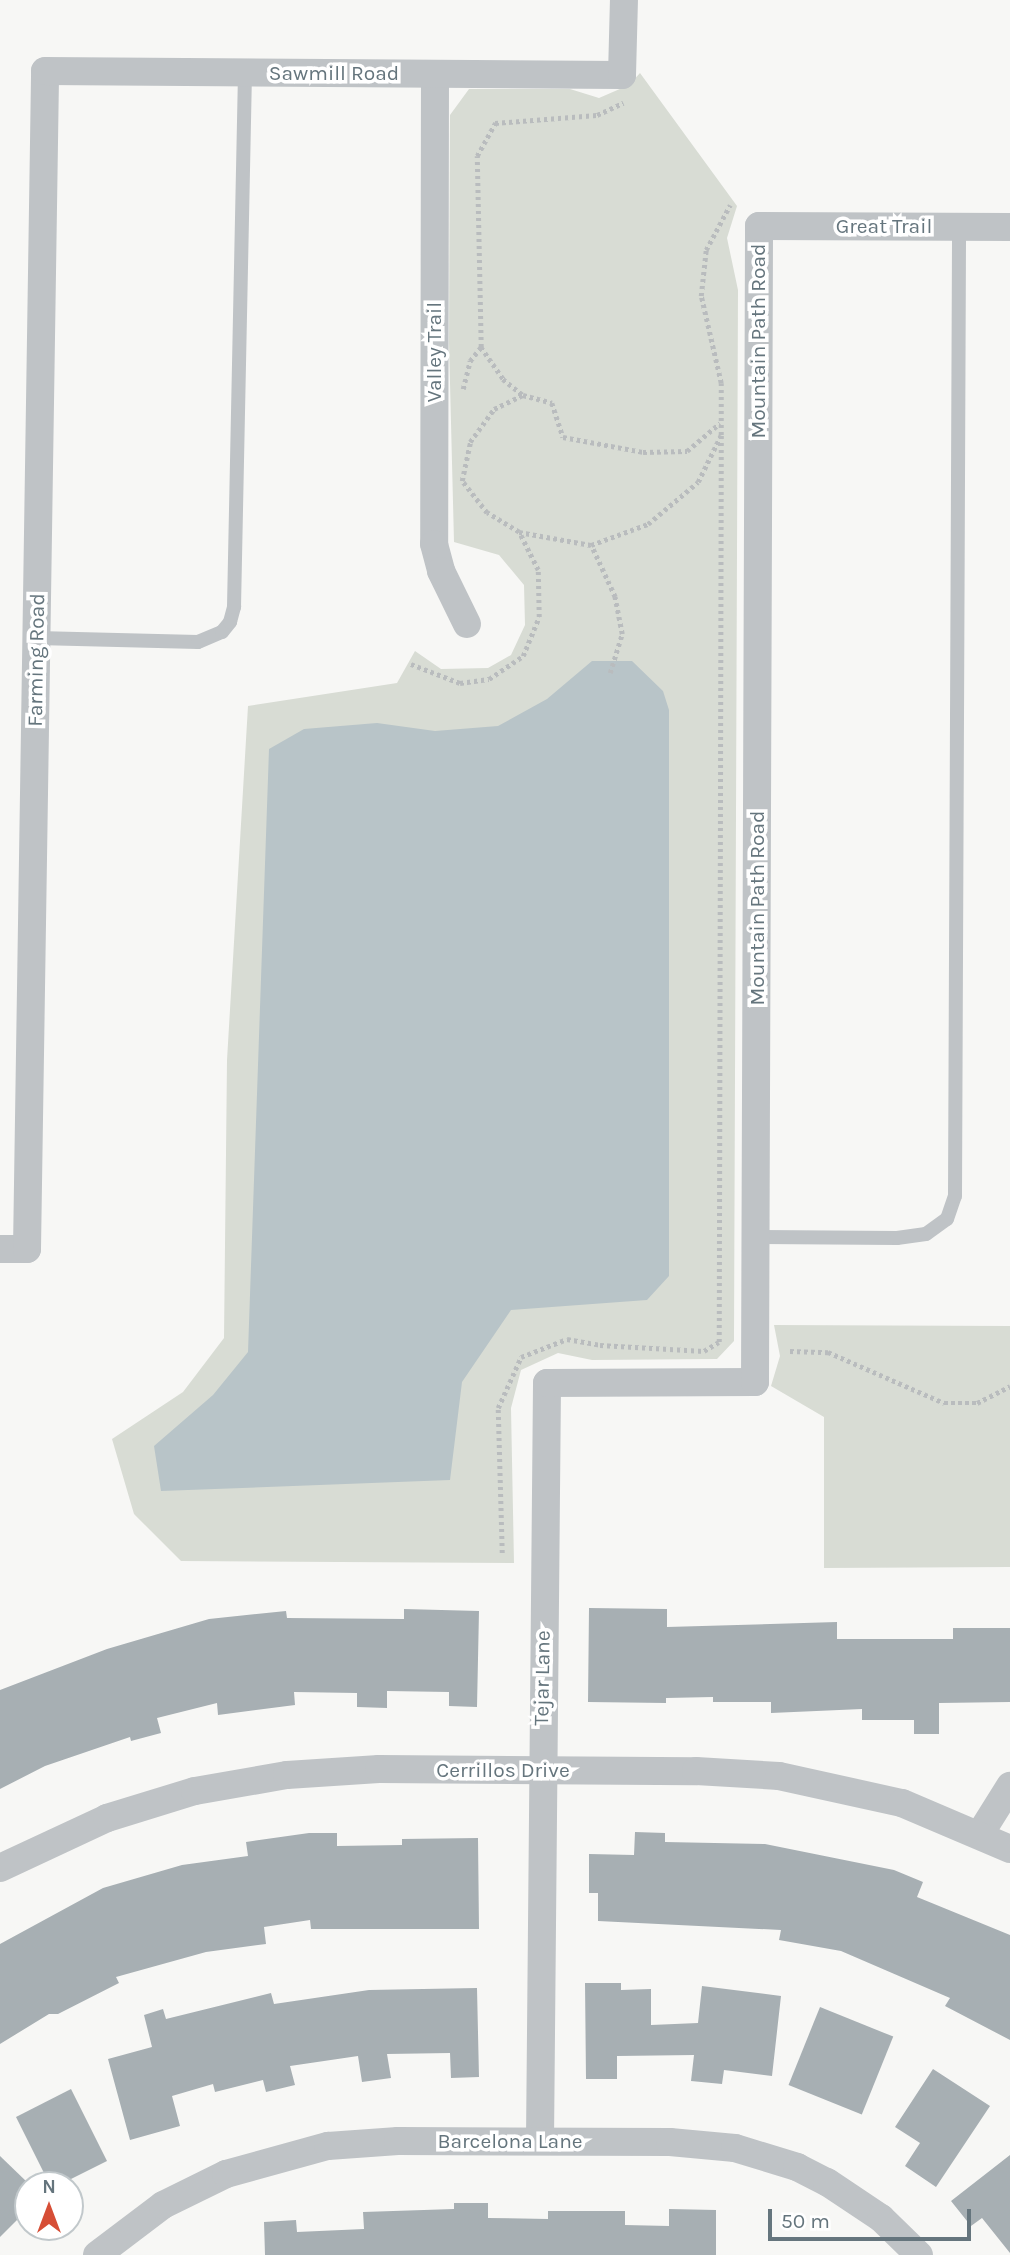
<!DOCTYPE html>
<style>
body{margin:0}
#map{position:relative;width:1010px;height:2255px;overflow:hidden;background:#f7f7f5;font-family:Karla,sans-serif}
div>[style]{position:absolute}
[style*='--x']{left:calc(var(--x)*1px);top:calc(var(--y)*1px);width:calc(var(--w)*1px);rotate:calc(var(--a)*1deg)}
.green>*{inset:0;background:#d8dcd4}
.water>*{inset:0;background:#b8c4c8}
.building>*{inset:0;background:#a7afb3;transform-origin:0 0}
.path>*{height:4.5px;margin-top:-2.25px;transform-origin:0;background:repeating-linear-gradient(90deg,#b9bcbe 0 3.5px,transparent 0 7px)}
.service>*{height:14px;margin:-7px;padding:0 7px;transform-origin:7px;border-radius:7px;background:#bfc3c6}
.minor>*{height:28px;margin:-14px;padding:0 14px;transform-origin:14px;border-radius:14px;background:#bfc3c6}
span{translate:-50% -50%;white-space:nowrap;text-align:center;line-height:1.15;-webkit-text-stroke:7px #fff;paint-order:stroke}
.street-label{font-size:21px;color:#65757d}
.north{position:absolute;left:14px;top:2171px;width:70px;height:70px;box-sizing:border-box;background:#fff;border:2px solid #c1c8cb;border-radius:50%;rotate:0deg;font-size:19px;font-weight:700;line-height:28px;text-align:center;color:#65757d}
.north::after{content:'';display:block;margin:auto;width:24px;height:32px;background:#d64e36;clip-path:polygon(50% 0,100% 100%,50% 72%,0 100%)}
.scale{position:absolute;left:768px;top:2209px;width:203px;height:32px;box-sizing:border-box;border:4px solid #65757d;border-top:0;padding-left:9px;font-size:21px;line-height:24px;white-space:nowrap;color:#65757d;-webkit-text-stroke:5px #fff;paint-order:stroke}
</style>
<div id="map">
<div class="green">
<i style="clip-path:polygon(640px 73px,737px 206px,727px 238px,738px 290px,734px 1341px,717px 1359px,592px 1360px,558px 1353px,521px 1370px,511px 1408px,514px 1563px,181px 1561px,134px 1514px,112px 1439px,183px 1392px,224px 1338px,227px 1060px,248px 706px,397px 683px,415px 651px,441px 669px,488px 668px,511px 655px,525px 625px,524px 585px,499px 555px,454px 542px,449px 343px,450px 115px,469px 89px,570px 89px,599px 98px,629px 85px)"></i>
<i style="clip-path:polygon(774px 1325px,1010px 1326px,1010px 1567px,824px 1568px,824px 1417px,771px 1386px,780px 1356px)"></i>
</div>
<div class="water">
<i style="clip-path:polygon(592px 661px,632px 661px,663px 691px,669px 710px,669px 1276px,647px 1300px,511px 1310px,462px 1382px,450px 1480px,161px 1491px,154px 1446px,213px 1395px,248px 1352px,269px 749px,304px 729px,377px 723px,435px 731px,498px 726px,547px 699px)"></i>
</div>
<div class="building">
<i style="clip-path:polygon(589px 1608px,667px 1609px,667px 1627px,837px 1622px,837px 1639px,953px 1639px,953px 1628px,1010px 1628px,1010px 1702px,939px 1703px,939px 1734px,914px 1734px,914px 1720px,862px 1720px,862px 1709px,771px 1713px,771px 1702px,713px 1702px,713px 1697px,666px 1698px,666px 1703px,588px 1702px)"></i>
<i style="clip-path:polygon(404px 1609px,479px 1611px,477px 1707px,449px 1706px,449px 1692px,387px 1691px,387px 1708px,357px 1707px,357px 1693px,294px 1692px,295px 1705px,218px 1715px,217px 1703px,157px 1718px,161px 1733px,131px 1741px,130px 1737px,45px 1766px,0 1789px,0 1690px,107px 1649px,209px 1619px,286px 1611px,287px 1618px,404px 1619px)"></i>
<i style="clip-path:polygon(635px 1832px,665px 1833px,665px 1842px,765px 1844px,894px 1870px,923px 1882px,917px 1897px,1010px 1935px,1010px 2040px,945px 2006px,950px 1998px,841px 1951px,779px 1940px,781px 1930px,598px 1921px,598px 1893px,589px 1893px,589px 1854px,634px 1855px)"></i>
<i style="clip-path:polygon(309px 1833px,337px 1833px,337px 1846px,402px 1845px,402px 1839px,478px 1838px,479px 1929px,311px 1929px,310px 1920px,264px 1927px,266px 1944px,206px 1952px,116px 1977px,119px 1983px,58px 2014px,49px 2014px,0 2044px,0 1944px,103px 1888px,182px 1865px,248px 1856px,246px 1842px)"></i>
<i style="clip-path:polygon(585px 1983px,621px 1983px,621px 1990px,651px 1989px,651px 2025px,698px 2023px,702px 1986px,781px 1996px,772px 2076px,724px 2070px,722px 2084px,691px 2081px,694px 2055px,617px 2056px,617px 2079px,586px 2079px)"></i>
<i style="clip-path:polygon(477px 1988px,479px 2077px,451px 2078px,450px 2053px,387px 2054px,391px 2078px,362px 2082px,358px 2056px,290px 2066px,295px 2085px,266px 2092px,263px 2080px,215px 2092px,213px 2084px,172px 2096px,180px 2126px,130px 2140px,108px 2059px,152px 2047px,144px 2015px,163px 2009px,166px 2019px,271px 1993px,274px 2004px,369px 1990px)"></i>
<i style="left:820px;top:2007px;width:79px;height:84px;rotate:22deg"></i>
<i style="clip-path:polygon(933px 2069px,990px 2106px,936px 2187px,905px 2166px,920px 2143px,895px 2127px)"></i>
<i style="clip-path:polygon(71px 2089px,107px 2161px,59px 2185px,50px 2185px,16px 2117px)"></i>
<i style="clip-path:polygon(1010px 2155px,1010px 2253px,982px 2218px,971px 2226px,951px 2201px)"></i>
<i style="clip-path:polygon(0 2156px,28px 2183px,28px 2209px,0 2237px)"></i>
<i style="clip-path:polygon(454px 2203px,488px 2203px,488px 2218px,548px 2219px,548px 2211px,625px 2211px,625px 2225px,669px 2226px,669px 2209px,716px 2210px,716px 2255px,265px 2255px,264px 2222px,296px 2220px,297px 2232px,364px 2229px,363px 2212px,454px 2209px)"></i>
</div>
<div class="path">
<i style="--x:481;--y:347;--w:191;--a:-91.2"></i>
<i style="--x:477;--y:156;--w:38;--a:-61"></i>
<i style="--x:495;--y:123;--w:102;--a:-4.5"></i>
<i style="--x:597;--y:115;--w:29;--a:-25"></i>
<i style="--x:463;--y:389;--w:29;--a:-76"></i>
<i style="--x:470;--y:361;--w:18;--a:-52"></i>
<i style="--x:481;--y:347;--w:39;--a:55"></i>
<i style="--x:503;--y:379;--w:26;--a:39"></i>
<i style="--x:519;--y:532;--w:37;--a:-149"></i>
<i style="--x:487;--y:513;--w:41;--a:-128"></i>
<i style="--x:462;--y:481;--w:40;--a:-78"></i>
<i style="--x:470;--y:442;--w:41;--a:-54"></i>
<i style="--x:494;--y:409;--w:32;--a:-26"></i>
<i style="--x:523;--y:395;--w:30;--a:15"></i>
<i style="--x:552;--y:403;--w:36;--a:72"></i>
<i style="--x:563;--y:437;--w:81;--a:10.6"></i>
<i style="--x:643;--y:452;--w:44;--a:-1.3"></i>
<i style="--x:687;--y:451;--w:43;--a:-40.3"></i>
<i style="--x:411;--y:664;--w:53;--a:21.2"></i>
<i style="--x:460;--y:683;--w:29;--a:-8"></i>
<i style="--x:489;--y:679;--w:41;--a:-34.1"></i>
<i style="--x:523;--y:656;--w:42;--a:-67.7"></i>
<i style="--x:539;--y:617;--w:47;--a:-91.2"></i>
<i style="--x:538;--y:570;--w:42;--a:-116.6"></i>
<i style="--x:519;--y:532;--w:73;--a:10.2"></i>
<i style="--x:610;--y:673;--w:41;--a:-72.9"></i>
<i style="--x:622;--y:634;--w:38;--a:-101"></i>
<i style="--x:615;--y:597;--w:57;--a:-114.8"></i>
<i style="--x:591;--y:545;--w:61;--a:-20.2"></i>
<i style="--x:648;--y:524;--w:65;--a:-40"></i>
<i style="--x:698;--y:482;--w:52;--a:-63.9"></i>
<i style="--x:721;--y:435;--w:52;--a:-90"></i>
<i style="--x:721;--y:383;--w:89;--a:-102.9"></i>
<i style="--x:701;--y:296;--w:46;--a:-83.8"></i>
<i style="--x:706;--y:250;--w:51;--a:-61.9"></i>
<i style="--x:790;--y:1351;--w:38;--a:2"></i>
<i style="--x:828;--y:1352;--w:127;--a:23.7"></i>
<i style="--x:944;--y:1403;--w:33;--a:0"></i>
<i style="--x:977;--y:1403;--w:37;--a:-27"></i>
<i style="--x:502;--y:1553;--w:145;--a:-91.6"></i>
<i style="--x:498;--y:1408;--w:56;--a:-65.7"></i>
<i style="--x:521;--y:1357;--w:49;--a:-21.4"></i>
<i style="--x:567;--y:1339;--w:34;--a:10"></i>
<i style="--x:600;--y:1345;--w:104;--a:3.3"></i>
<i style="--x:704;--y:1351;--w:17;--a:-31"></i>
<i style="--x:719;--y:1342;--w:907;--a:-89.87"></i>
</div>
<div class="service">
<i style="--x:37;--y:638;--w:161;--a:1.4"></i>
<i style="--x:198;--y:642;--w:26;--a:-23"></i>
<i style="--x:222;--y:632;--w:13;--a:-51"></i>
<i style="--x:230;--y:622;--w:16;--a:-75"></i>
<i style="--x:234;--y:607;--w:534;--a:-88.82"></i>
<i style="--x:755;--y:1237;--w:142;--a:0.4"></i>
<i style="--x:897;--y:1238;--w:29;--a:-8"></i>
<i style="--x:926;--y:1234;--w:26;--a:-36"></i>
<i style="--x:947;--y:1219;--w:24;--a:-71"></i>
<i style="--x:955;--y:1196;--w:969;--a:-89.76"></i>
</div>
<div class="minor">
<i style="--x:435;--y:74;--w:470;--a:90.1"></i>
<i style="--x:434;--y:544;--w:28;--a:75"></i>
<i style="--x:441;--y:571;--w:59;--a:63.9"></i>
<i style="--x:0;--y:1249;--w:27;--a:0"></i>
<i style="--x:27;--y:1249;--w:1178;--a:-89.12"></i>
<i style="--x:45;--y:71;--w:577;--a:0.4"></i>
<i style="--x:622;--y:75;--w:75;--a:-88.5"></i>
<i style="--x:980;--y:1834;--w:57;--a:-58"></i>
<i style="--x:0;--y:1868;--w:118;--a:-25"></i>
<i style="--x:107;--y:1818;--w:92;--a:-17.1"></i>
<i style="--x:195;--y:1791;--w:93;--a:-9.9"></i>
<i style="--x:287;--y:1775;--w:92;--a:-3.7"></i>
<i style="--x:379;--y:1769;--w:317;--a:0.4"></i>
<i style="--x:696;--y:1771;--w:83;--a:3.4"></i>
<i style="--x:779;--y:1776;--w:126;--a:12.4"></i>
<i style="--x:902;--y:1803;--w:117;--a:23.1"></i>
<i style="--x:540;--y:2141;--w:758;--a:-89.47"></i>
<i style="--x:547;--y:1383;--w:208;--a:-0.3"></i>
<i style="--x:755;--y:1382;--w:1156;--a:-89.8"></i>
<i style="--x:759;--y:226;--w:251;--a:0.2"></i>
<i style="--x:97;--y:2255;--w:83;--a:-37.1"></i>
<i style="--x:163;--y:2205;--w:70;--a:-26.2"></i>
<i style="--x:226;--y:2174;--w:106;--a:-15.4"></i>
<i style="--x:328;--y:2146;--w:70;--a:-4.1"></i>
<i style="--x:398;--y:2141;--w:272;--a:0.2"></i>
<i style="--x:670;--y:2142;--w:65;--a:5.3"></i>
<i style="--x:735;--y:2148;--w:65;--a:17"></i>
<i style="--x:797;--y:2167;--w:34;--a:27"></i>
<i style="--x:827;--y:2182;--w:65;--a:33.7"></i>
<i style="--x:881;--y:2218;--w:53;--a:44.2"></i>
</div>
<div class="street-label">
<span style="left:334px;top:73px">Sawmill Road</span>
<span style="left:884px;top:226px">Great Trail</span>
<span style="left:758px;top:341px;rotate:-90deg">Mountain Path Road</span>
<span style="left:434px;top:352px;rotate:-90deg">Valley Trail</span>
<span style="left:36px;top:660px;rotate:-89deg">Farming Road</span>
<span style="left:757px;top:908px;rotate:-90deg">Mountain Path Road</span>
<span style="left:542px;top:1678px;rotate:-89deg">Tejar Lane</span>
<span style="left:503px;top:1770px">Cerrillos Drive</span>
<span style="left:510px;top:2141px">Barcelona Lane</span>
</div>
<div class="north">N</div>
<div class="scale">50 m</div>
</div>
